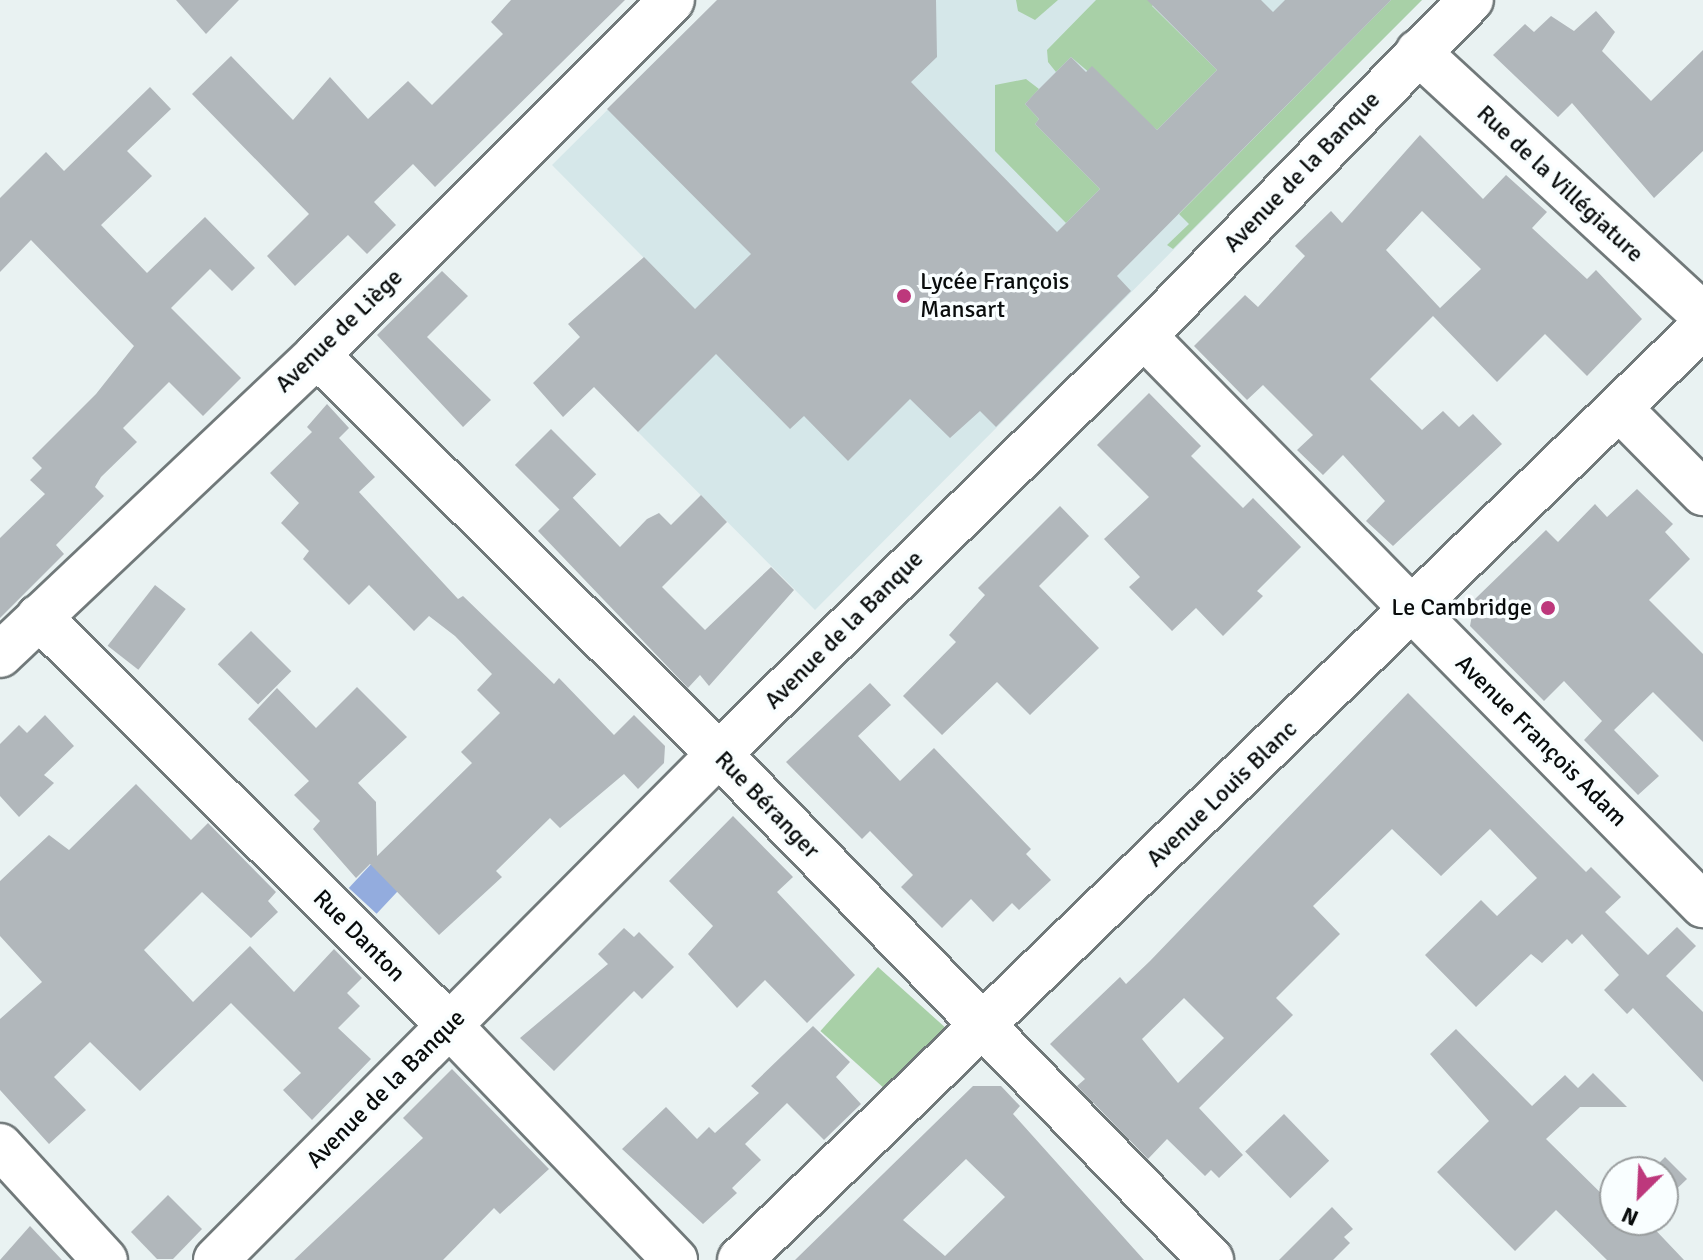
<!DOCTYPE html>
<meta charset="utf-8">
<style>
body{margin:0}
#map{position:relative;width:1703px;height:1260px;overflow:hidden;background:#e9f2f2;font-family:Signika,sans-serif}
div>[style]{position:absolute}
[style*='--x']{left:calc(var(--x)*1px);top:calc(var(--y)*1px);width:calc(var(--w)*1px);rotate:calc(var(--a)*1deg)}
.built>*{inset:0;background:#d5e7e9}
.green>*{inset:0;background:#a8d0a7;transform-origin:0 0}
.water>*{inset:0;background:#93acde;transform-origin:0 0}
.building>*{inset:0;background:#b1b7bb;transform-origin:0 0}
.roads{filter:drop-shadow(2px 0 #71797a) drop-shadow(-2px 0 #71797a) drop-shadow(0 2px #71797a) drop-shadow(0 -2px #71797a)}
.minor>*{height:44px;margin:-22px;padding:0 22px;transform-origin:22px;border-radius:22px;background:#fff}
.major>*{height:44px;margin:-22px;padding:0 22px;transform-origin:22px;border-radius:22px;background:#fff}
.dots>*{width:22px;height:22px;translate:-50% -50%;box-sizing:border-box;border:4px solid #f9feff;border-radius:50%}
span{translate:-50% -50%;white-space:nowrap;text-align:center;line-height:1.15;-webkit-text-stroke:7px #f9feff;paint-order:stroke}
.street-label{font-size:24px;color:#090c0c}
.poi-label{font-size:24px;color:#090c0c}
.left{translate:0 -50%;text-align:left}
.right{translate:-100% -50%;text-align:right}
.north{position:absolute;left:1599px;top:1156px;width:80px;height:80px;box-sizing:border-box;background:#f9feff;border:2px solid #999d9e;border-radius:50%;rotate:204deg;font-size:22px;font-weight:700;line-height:32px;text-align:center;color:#090c0c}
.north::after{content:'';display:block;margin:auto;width:28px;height:36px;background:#bd387c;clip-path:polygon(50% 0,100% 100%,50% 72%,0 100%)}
</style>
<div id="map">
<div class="built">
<i style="clip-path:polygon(718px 0,1422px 0,815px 610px,638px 432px,727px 342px,552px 165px)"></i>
</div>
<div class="green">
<i style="clip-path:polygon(1016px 0,1058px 0,1035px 20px,1018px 11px)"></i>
<i style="clip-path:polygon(1096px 0,1157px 0,1152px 6px,1217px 70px,1157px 130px,1071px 57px,1056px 72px,1048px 62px,1047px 50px)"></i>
<i style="clip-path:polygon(1391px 0,1422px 0,1173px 249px,1167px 245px,1189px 224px,1179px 214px)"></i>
<i style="clip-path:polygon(1026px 79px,1039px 89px,1025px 104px,1039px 119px,1035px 124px,1100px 189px,1066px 223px,995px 151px,995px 85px)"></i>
<i style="left:878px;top:967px;width:92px;height:86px;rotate:42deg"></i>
</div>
<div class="water">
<i style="left:387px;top:847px;width:38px;height:56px;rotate:43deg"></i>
</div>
<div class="building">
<i style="clip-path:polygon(176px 0,239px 0,206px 34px)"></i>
<i style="clip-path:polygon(511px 0,625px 0,435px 187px,413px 164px,374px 202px,396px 225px,367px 254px,348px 235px,295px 286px,267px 256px,309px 214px,192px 94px,231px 56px,293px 120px,330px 77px,368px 119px,408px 81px,432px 105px,503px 34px,491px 22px)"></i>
<i style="clip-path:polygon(717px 0,936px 0,937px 57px,911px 82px,1057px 232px,1100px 189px,1035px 124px,1039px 119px,1025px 104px,1035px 93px,1071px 57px,1086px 72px,1092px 66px,1157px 130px,1217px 70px,1147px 0,1261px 0,1273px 12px,1285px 0,1391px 0,1117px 276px,1131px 291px,996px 427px,980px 411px,950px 438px,910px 399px,848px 461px,804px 416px,790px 429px,716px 354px,638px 432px,594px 387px,563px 417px,533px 383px,580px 337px,568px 324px,644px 257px,695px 309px,751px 254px,607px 109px)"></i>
<i style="clip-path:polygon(1596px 11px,1615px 32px,1602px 51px,1651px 101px,1703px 50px,1703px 151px,1654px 198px,1572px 103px,1558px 117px,1493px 55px,1525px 24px,1534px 32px,1551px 16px,1574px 31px)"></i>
<i style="clip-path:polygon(150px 87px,171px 109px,127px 151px,152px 176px,101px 225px,147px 273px,205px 217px,255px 268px,232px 291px,210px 269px,171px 308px,241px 378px,203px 416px,169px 382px,123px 428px,137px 442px,101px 477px,95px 487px,104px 496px,56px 545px,64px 554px,0 618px,0 538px,45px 494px,30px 480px,42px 468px,32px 458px,96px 394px,134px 346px,31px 240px,0 272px,0 198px,46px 152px,64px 171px)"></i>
<i style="clip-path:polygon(evenodd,1420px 135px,1483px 199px,1506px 175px,1547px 212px,1532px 228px,1587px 279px,1596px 270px,1642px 319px,1587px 376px,1545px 334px,1497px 382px,1433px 316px,1370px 379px,1422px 430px,1443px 411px,1459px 427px,1473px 414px,1502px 444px,1393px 546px,1366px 521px,1385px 501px,1343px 455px,1323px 475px,1297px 450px,1313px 435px,1263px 385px,1247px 400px,1194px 346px,1245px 295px,1258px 307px,1305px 256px,1295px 246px,1331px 211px,1342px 223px,1420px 135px,1422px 211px,1481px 269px,1440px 308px,1386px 250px,1422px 211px)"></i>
<i style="clip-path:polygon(442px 271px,468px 296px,427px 337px,491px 400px,463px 427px,377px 335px)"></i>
<i style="clip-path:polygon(1149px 393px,1201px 446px,1191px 456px,1243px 508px,1253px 498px,1301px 547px,1257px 591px,1263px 596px,1223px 636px,1196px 608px,1172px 631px,1129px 587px,1140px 577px,1104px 539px,1149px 497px,1097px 445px)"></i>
<i style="clip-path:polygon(327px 404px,349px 428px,339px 438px,375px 477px,359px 492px,458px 599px,463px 596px,554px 684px,559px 678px,614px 735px,634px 715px,665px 746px,664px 763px,638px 789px,624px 774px,560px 828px,550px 818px,496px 871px,502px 877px,439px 935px,370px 864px,356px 878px,313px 829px,320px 821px,294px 795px,309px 781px,248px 719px,277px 688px,316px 728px,357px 687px,407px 737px,358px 783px,376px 802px,377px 856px,472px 763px,461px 752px,500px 713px,477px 690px,492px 674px,455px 636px,429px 616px,414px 631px,369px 585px,349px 605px,303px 559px,309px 551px,281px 523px,299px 503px,270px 473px,312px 432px,307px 427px)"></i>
<i style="left:551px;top:429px;width:64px;height:51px;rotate:45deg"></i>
<i style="clip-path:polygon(1637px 489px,1673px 524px,1665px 532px,1690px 559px,1649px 600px,1703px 654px,1703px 742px,1653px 692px,1614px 730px,1659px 776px,1638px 795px,1584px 740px,1602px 721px,1564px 681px,1544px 701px,1470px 626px,1475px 599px,1546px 530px,1558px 542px,1595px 504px,1607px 517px)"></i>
<i style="clip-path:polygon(701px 495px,727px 522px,662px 587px,705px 630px,771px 567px,794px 590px,709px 686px,700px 675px,688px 688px,538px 531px,572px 497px,620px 547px,647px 519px,659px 513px,671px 525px)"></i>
<i style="clip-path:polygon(1060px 506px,1089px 536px,1039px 586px,1099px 648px,1030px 715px,997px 682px,942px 735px,903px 696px,956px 642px,949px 635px,985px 595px,978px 588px)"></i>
<i style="left:155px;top:585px;width:39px;height:77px;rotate:38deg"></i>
<i style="left:251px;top:631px;width:57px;height:47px;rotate:45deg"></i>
<i style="clip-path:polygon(870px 683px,891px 705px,858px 736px,900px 781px,934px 748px,1031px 849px,1026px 854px,1051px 880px,1019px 910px,1012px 903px,993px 922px,971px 899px,942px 928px,901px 887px,913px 875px,870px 831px,862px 839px,786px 762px)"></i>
<i style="clip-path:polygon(evenodd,1408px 693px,1586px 872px,1591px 867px,1621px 897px,1605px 912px,1648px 955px,1677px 927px,1696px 946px,1666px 976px,1703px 1012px,1703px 1082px,1633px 1008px,1627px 1014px,1604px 990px,1619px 975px,1582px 934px,1572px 944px,1567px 939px,1542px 963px,1531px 954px,1476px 1007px,1425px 955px,1481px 900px,1497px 916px,1537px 878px,1490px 829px,1441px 876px,1392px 829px,1313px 906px,1340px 934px,1276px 998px,1293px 1015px,1199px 1108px,1243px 1155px,1219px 1178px,1211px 1170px,1205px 1176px,1167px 1139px,1148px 1159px,1077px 1086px,1085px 1079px,1050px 1044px,1120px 977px,1126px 984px,1150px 961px,1408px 693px,1184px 998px,1224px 1038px,1178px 1083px,1142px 1039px,1184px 998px)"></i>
<i style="clip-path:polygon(45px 715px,74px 746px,44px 775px,54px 783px,19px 817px,0 796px,0 744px,19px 725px,27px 733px)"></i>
<i style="clip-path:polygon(136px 784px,191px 840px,208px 823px,276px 892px,268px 901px,278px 912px,251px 938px,202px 892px,144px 950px,193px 1002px,250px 946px,294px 992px,334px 949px,362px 978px,347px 993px,360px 1006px,338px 1028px,371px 1059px,312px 1120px,283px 1090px,301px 1073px,231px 1003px,140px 1091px,90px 1042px,54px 1077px,86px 1110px,49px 1144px,0 1090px,0 1019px,42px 982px,0 936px,0 881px,49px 835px,69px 850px)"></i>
<i style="clip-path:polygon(733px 816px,793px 877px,777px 892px,855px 975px,807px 1023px,765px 980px,737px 1008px,688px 954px,713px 926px,669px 881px)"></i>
<i style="clip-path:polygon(624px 928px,634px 937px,639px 932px,674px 967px,642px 999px,634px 991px,554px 1071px,520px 1038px,608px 964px,598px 954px)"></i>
<i style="clip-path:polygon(813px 1026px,850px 1062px,836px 1077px,861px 1104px,824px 1140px,787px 1103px,745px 1144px,761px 1160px,732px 1188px,737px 1193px,703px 1224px,622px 1149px,666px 1107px,697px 1139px,709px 1127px,715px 1133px,759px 1093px,751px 1086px)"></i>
<i style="clip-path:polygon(1456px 1029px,1532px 1106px,1565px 1075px,1578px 1088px,1593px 1073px,1627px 1107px,1580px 1107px,1546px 1139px,1615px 1207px,1615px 1220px,1646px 1220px,1684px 1260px,1607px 1260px,1556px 1210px,1515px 1251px,1437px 1172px,1489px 1121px,1430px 1054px)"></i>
<i style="clip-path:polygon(452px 1069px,549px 1169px,500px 1214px,494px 1208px,443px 1260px,294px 1260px,423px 1138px,403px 1118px)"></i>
<i style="clip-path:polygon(evenodd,973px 1086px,1001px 1086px,1020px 1106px,1013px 1114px,1144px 1260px,795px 1260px,973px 1086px,966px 1159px,1005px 1197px,945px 1256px,903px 1220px,966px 1159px)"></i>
<i style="left:1284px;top:1114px;width:65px;height:54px;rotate:46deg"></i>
<i style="clip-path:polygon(1665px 1157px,1687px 1179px,1663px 1202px,1663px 1172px,1650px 1172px)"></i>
<i style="clip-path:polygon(168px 1195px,202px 1229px,173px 1259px,157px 1259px,131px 1232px)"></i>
<i style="clip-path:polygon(1332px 1207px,1353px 1229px,1344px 1237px,1350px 1243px,1333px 1260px,1279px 1260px)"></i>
<i style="clip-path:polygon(30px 1226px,62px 1260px,0 1260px)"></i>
</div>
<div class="roads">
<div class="minor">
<i style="--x:1418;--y:52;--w:388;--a:42.7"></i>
<i style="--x:1144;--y:336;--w:798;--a:45.51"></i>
<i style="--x:317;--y:355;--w:566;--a:44.79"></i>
<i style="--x:719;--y:754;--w:706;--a:45.8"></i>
<i style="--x:1619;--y:408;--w:120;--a:45.3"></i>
<i style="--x:39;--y:617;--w:578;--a:44.86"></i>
<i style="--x:449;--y:1025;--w:326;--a:46.1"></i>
<i style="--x:0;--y:655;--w:436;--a:-43.4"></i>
<i style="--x:317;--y:355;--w:502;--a:-45"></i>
<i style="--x:0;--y:1146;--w:155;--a:47.4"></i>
<i style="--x:216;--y:1260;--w:713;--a:-45.17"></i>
<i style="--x:719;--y:754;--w:596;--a:-44.52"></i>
<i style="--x:1144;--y:336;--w:469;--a:-45.8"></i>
</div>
<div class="major">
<i style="--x:740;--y:1260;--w:1342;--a:-44.12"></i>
</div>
</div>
<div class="dots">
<i style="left:904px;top:296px;background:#bd387c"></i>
<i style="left:1548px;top:608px;background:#bd387c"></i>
</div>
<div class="street-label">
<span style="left:1302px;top:172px;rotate:-46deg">Avenue de la Banque</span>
<span style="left:1560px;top:184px;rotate:43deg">Rue de la Villégiature</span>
<span style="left:339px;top:331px;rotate:-44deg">Avenue de Liège</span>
<span style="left:844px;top:630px;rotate:-45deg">Avenue de la Banque</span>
<span style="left:1541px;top:741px;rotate:45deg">Avenue François Adam</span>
<span style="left:1222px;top:794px;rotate:-44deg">Avenue Louis Blanc</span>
<span style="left:767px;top:805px;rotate:46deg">Rue Béranger</span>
<span style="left:359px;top:936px;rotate:45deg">Rue Danton</span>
<span style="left:386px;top:1089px;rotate:-45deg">Avenue de la Banque</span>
</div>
<div class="poi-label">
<span class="left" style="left:920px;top:296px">Lycée François<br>Mansart</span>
<span class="right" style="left:1532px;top:608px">Le Cambridge</span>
</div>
<div class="north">N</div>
</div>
